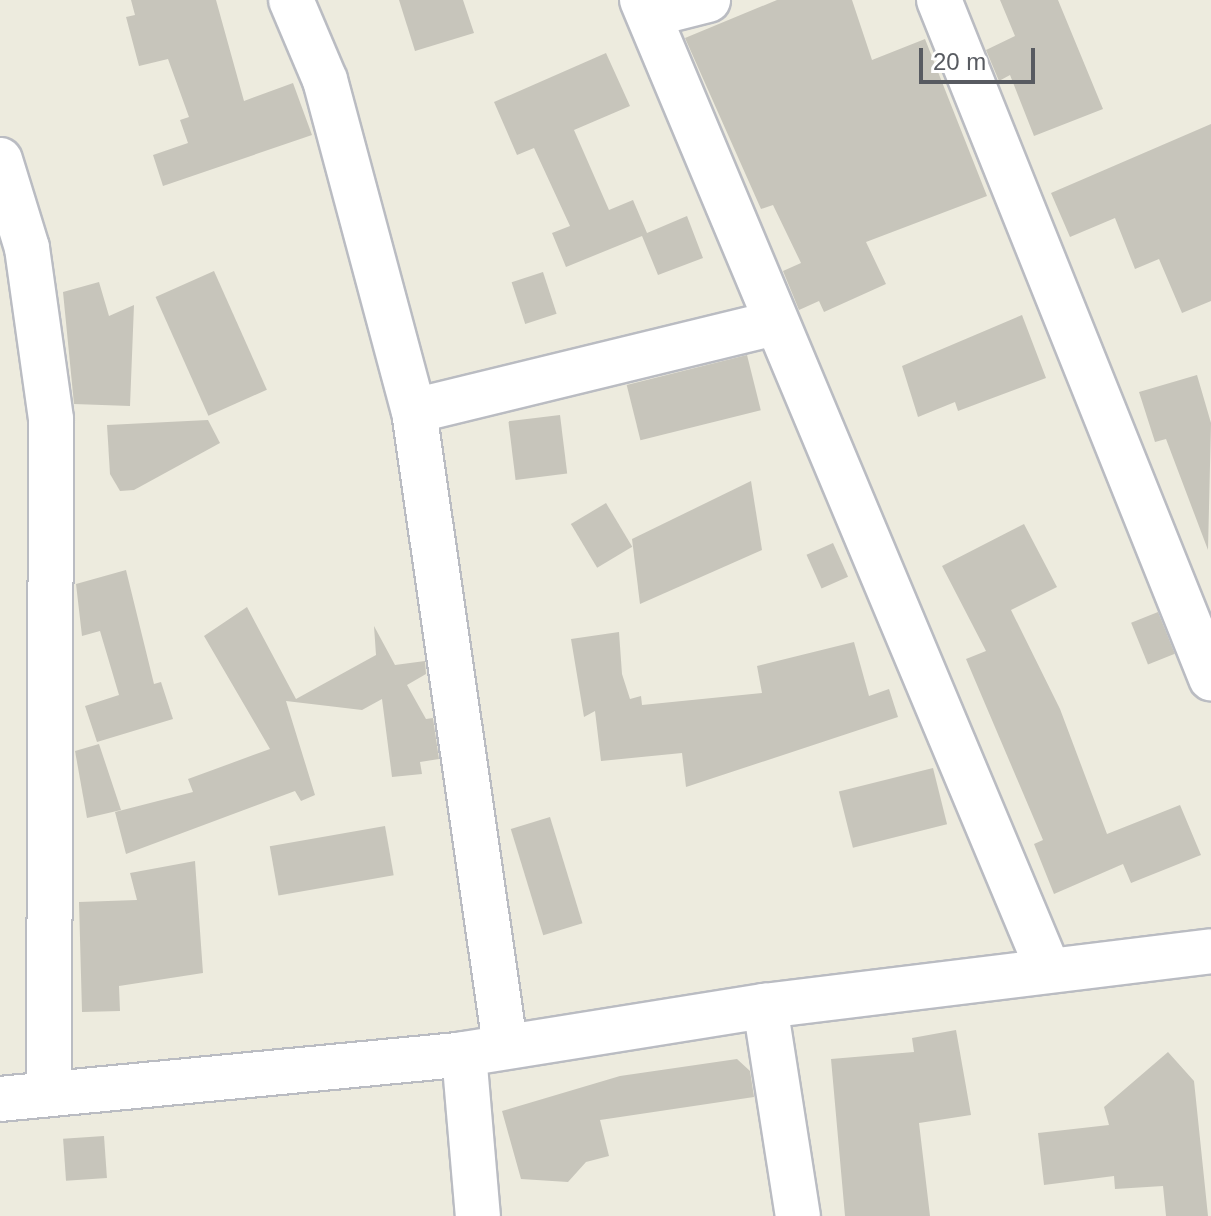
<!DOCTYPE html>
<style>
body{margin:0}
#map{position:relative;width:1211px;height:1216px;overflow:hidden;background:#edebde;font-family:Arial,sans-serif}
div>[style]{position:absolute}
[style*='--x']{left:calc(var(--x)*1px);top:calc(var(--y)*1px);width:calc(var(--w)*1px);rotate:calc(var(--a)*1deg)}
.building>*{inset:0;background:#c7c5bb;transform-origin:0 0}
.roads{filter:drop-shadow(2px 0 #babcc2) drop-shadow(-2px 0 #babcc2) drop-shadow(0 2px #babcc2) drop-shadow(0 -2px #babcc2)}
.street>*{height:44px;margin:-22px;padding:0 22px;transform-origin:22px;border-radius:22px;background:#fff}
.secondary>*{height:44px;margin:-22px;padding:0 22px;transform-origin:22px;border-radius:22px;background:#fff}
span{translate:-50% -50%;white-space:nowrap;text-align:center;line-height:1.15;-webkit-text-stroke:6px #fff;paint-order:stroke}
.scale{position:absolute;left:919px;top:48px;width:116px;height:36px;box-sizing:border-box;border:4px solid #585b61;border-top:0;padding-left:10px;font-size:24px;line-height:28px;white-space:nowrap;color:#585b61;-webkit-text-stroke:6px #fff;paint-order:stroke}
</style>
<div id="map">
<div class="building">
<i style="clip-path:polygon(131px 0,216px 0,244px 101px,293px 83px,312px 135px,163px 186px,153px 155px,188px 143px,180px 120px,189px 117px,168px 59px,139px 66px,126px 17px,135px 15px)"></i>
<i style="clip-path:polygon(399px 0,463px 0,474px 33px,415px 51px)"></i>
<i style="clip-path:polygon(777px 0,852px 0,872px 60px,925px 39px,987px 196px,866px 242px,886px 284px,824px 312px,819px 301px,799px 310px,783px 271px,801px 263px,773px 205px,761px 209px,685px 38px)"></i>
<i style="clip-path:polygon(1000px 0,1058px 0,1103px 109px,1034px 136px,1010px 75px,999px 81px,986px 50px,1015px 36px)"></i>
<i style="clip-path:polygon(606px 53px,630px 106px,574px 130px,609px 210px,633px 200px,647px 233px,687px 216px,703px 258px,658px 275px,642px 236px,566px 267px,552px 233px,570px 226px,534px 148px,517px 155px,494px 102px)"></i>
<i style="clip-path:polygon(1211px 124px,1211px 301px,1182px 313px,1159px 259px,1135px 269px,1115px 218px,1070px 237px,1051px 193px)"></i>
<i style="left:214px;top:271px;width:130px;height:64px;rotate:66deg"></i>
<i style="left:543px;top:272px;width:44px;height:33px;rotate:72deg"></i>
<i style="clip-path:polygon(99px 282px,109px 316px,134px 305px,130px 406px,74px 404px,63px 292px)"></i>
<i style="clip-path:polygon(1022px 315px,1046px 378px,958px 411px,955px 402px,918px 417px,902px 366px)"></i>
<i style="left:747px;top:355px;width:57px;height:124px;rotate:76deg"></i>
<i style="clip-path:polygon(1197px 375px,1211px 423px,1208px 550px,1166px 439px,1155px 442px,1139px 392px)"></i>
<i style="left:560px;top:415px;width:59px;height:52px;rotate:83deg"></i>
<i style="clip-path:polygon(208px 420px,220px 443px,134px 490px,120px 491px,110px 474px,107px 425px)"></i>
<i style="clip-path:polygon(751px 481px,762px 550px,640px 604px,632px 539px)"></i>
<i style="left:606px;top:503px;width:51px;height:41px;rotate:59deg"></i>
<i style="clip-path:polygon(1024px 524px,1057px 587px,1011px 610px,1060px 709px,1107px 834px,1180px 805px,1201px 855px,1131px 883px,1123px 864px,1054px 894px,1034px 844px,1043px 840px,966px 659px,986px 651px,942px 566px)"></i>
<i style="left:833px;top:543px;width:37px;height:29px;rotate:66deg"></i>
<i style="clip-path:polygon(126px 570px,154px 684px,161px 682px,173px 719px,97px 742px,85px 706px,119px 695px,100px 631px,82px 636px,76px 584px)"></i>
<i style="clip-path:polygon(247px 607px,296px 699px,376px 655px,374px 626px,395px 665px,425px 661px,426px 674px,407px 685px,426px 719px,433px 718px,439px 759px,420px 762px,422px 774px,392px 777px,382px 699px,362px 710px,286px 701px,315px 795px,301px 801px,295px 791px,126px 854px,115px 812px,193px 792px,188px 779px,270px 749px,204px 636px)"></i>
<i style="left:1158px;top:612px;width:45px;height:29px;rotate:68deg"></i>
<i style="clip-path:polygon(619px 632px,622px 674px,630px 699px,641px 696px,642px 705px,762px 693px,757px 666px,854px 642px,869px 696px,889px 689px,898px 717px,686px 787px,682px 753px,601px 761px,595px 711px,584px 717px,571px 639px)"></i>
<i style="clip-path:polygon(99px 744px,121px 810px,87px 818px,75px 751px)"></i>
<i style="left:933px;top:768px;width:58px;height:97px;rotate:76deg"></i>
<i style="left:550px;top:817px;width:111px;height:41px;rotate:73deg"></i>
<i style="left:385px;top:826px;width:50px;height:117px;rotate:80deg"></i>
<i style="clip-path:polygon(195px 861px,203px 973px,119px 986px,120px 1011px,82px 1012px,79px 902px,137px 900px,130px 873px)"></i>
<i style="clip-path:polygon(956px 1030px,971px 1115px,919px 1123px,930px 1216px,845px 1216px,831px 1059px,914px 1052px,912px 1038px)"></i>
<i style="clip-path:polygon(1168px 1052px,1194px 1081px,1208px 1216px,1166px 1216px,1163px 1186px,1115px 1189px,1114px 1176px,1044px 1185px,1038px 1133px,1109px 1125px,1104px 1107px)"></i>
<i style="clip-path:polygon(737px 1059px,750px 1071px,754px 1097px,600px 1120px,609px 1156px,586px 1162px,568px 1182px,521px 1179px,502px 1111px,620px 1076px)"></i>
<i style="left:104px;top:1136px;width:42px;height:41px;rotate:86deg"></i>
</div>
<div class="roads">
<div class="street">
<i style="--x:291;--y:0;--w:87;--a:67"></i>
<i style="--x:325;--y:80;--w:343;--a:75"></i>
<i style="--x:414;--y:411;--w:640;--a:81.83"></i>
<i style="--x:642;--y:0;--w:1051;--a:67.27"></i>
<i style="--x:939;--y:0;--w:731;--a:68.14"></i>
<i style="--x:649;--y:15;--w:61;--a:-14.3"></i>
<i style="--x:0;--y:160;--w:92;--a:72.9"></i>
<i style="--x:27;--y:248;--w:173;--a:82"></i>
<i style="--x:51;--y:419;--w:674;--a:90.17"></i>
<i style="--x:414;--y:411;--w:371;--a:-13.7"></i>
<i style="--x:765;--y:1006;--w:213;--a:81.1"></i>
<i style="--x:464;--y:1054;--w:163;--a:85.1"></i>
</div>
<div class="secondary">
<i style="--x:0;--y:1099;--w:466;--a:-5.5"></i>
<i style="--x:464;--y:1054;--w:305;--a:-9.1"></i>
<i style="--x:765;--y:1006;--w:449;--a:-7"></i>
</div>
</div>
<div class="scale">20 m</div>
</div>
